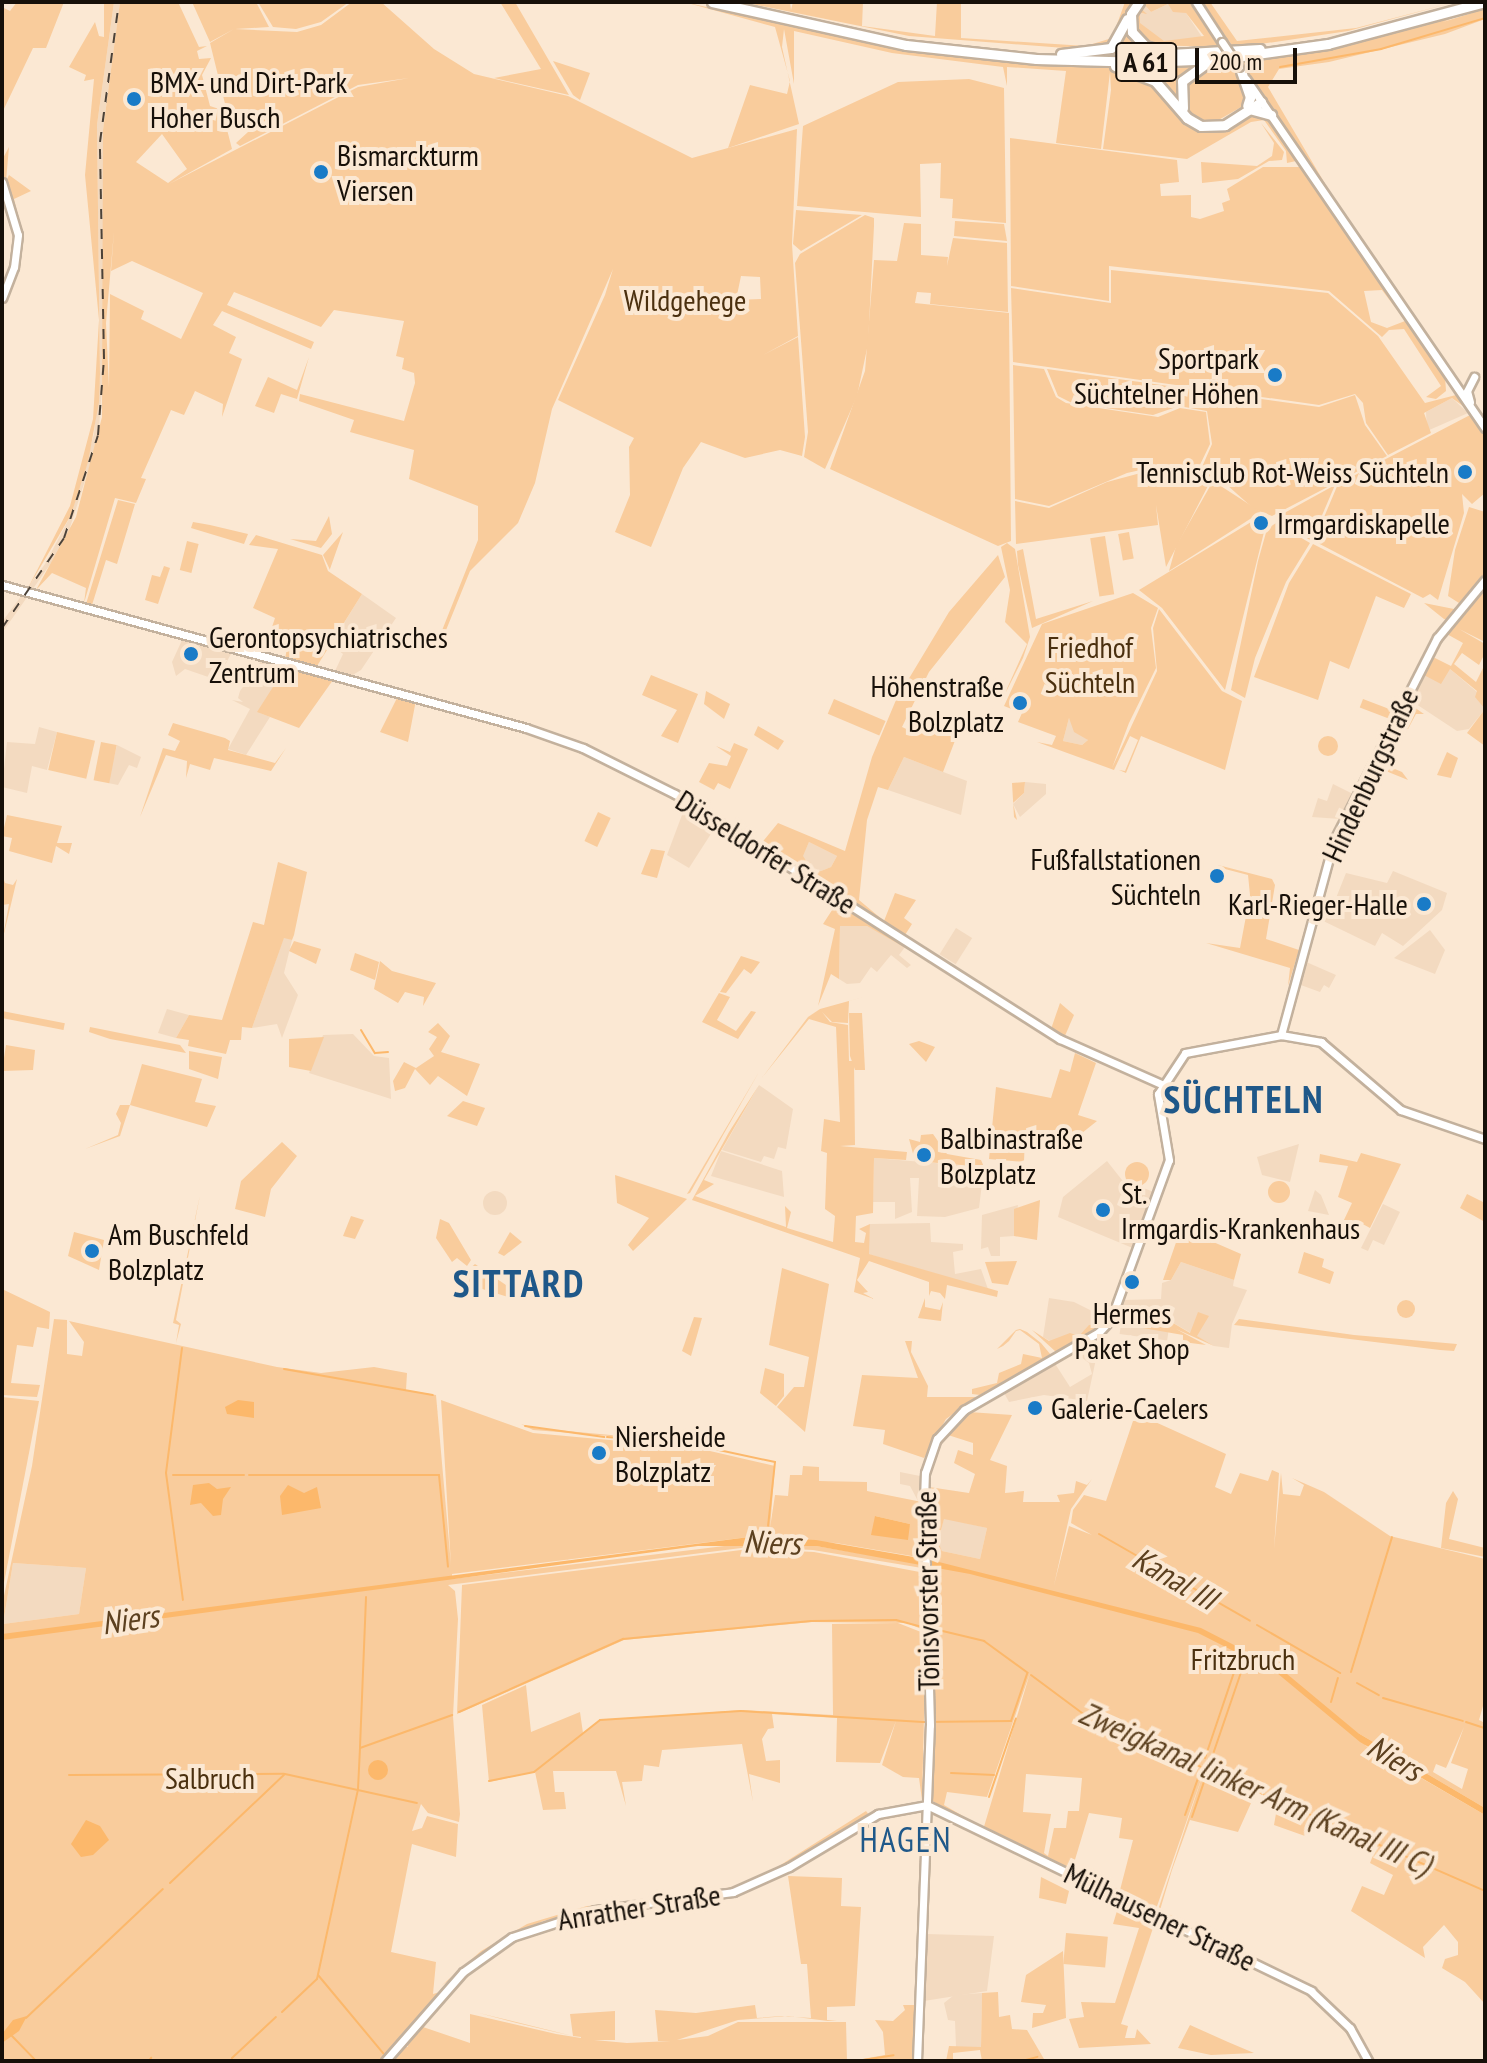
<!DOCTYPE html>
<meta charset="utf-8">
<style>
body{margin:0}
#map{position:relative;width:1487px;height:2063px;overflow:hidden;background:#fbe8d3;font-family:"PT Sans Narrow",sans-serif}
div>[style]{position:absolute}
[style*='--x']{left:calc(var(--x)*1px);top:calc(var(--y)*1px);width:calc(var(--w)*1px);rotate:calc(var(--a)*1deg)}
.built>*{inset:0;background:#f3dac0;transform-origin:0 0}
.round{border-radius:50%}
.green>*{inset:0;background:#f9cc9c;transform-origin:0 0}
.water>*{inset:0;background:#fcb86b}
.stream>*{height:2px;margin:-1px;padding:0 1px;transform-origin:1px;border-radius:1px;background:#fcb86b}
.roads{filter:drop-shadow(2px 0 #c3b19d) drop-shadow(-2px 0 #c3b19d) drop-shadow(0 2px #c3b19d) drop-shadow(0 -2px #c3b19d)}
.major>*{height:7px;margin:-3.5px;padding:0 3.5px;transform-origin:3.5px;border-radius:3.5px;background:#fff}
.highway>*{height:9px;margin:-4.5px;padding:0 4.5px;transform-origin:4.5px;border-radius:4.5px;background:#fff}
.rail>*{height:2px;margin-top:-1px;transform-origin:0;background:repeating-linear-gradient(90deg,#4c4238 0 10px,transparent 0 20px)}
.bridges{filter:drop-shadow(2px 0 #c3b19d) drop-shadow(-2px 0 #c3b19d) drop-shadow(0 2px #c3b19d) drop-shadow(0 -2px #c3b19d)}
.major-bridge>*{height:7px;margin:-3.5px;padding:0 3.5px;transform-origin:3.5px;border-radius:3.5px;background:#fff}
.dots>*{width:22px;height:22px;translate:-50% -50%;box-sizing:border-box;border:4px solid #fbe8d3;border-radius:50%}
span{translate:-50% -50%;white-space:nowrap;text-align:center;line-height:1.15;-webkit-text-stroke:8px #fbe8d3;paint-order:stroke}
.shield-label span{padding:2px 6px;background:#fbe8d3;border:2px solid;border-radius:6px;-webkit-text-stroke-width:0}
.shield-label{font-size:28px;color:#171009;font-weight:700}
.poi-label{font-size:30px;color:#171009}
.left{translate:0 -50%;text-align:left}
.right{translate:-100% -50%;text-align:right}
.park-label{font-size:30px;color:#4b300f}
.street-label{font-size:30px;color:#171009}
.water-label{font-size:32px;color:#5c401f;font-style:italic}
.quarter-label{font-size:34px;color:#1f5889;letter-spacing:2px}
.district-label{font-size:38px;color:#1f5889;font-weight:700;letter-spacing:2px}
.frame{position:absolute;inset:0;border:4px solid #171009;pointer-events:none}
.scale{position:absolute;left:1195px;top:48px;width:102px;height:36px;box-sizing:border-box;border:4px solid #171009;border-top:0;padding-left:10px;font-size:24px;line-height:28px;white-space:nowrap;color:#171009;-webkit-text-stroke:6px #fbe8d3;paint-order:stroke}
</style>
<div id="map">
<div class="built">
<i style="clip-path:polygon(114px 2px,120px 2px,103px 130px,105px 348px,98px 440px,65px 543px,2px 633px,2px 622px,45px 564px,71px 515px,94px 434px,100px 374px,97px 125px)"></i>
<i style="clip-path:polygon(1142px 2px,1151px 12px,1168px 4px,1186px 13px,1204px 40px,1164px 42px,1139px 23px,1140px 13px,1145px 14px,1138px 6px)"></i>
<i style="clip-path:polygon(1452px 398px,1468px 413px,1427px 431px,1426px 412px)"></i>
<i style="clip-path:polygon(362px 594px,396px 618px,361px 670px,351px 676px,335px 671px,343px 654px,338px 650px,346px 643px,336px 636px)"></i>
<i style="clip-path:polygon(183px 638px,232px 652px,217px 680px,185px 669px,176px 676px,172px 662px)"></i>
<i style="clip-path:polygon(262px 660px,286px 668px,260px 713px,270px 717px,246px 755px,228px 749px,250px 709px,232px 700px,243px 702px,238px 698px,240px 691px)"></i>
<i style="clip-path:polygon(1450px 669px,1477px 692px,1485px 709px,1469px 729px,1457px 731px,1410px 700px,1422px 674px)"></i>
<i style="clip-path:polygon(1069px 718px,1088px 740px,1082px 745px,1063px 741px)"></i>
<i style="clip-path:polygon(39px 727px,57px 732px,47px 770px,32px 766px,27px 793px,2px 787px,7px 742px,35px 744px)"></i>
<i style="clip-path:polygon(117px 745px,141px 757px,137px 768px,129px 765px,118px 785px,108px 783px)"></i>
<i style="clip-path:polygon(904px 757px,967px 781px,961px 815px,888px 790px)"></i>
<i style="clip-path:polygon(1025px 782px,1046px 784px,1046px 794px,1020px 817px,1013px 804px,1024px 793px)"></i>
<i style="clip-path:polygon(1333px 784px,1353px 794px,1340px 819px,1312px 817px,1318px 798px,1327px 801px)"></i>
<i style="clip-path:polygon(685px 807px,716px 826px,689px 868px,667px 855px)"></i>
<i style="clip-path:polygon(809px 842px,837px 856px,831px 867px,821px 871px,798px 868px,807px 862px,802px 857px)"></i>
<i style="clip-path:polygon(1393px 871px,1447px 893px,1442px 910px,1403px 946px,1382px 933px,1375px 946px,1315px 917px,1318px 904px,1332px 908px,1346px 873px,1387px 883px)"></i>
<i style="clip-path:polygon(840px 926px,867px 926px,889px 937px,905px 947px,899px 955px,911px 965px,907px 968px,891px 955px,877px 972px,871px 967px,860px 983px,847px 984px,839px 979px)"></i>
<i style="left:956px;top:928px;width:19px;height:31px;rotate:32deg"></i>
<i style="clip-path:polygon(1430px 930px,1445px 950px,1435px 974px,1394px 958px)"></i>
<i style="clip-path:polygon(284px 937px,292px 940px,284px 973px,298px 995px,282px 1038px,277px 1024px,252px 1028px)"></i>
<i style="clip-path:polygon(1304px 961px,1336px 975px,1329px 988px,1324px 985px,1320px 992px,1298px 984px)"></i>
<i style="clip-path:polygon(167px 1009px,189px 1015px,176px 1038px,158px 1033px)"></i>
<i style="clip-path:polygon(353px 1034px,374px 1056px,389px 1058px,391px 1099px,309px 1073px,323px 1035px)"></i>
<i style="clip-path:polygon(759px 1085px,793px 1109px,786px 1149px,778px 1147px,774px 1159px,764px 1156px,761px 1162px,722px 1150px)"></i>
<i style="clip-path:polygon(1299px 1144px,1290px 1182px,1262px 1175px,1257px 1157px)"></i>
<i style="clip-path:polygon(721px 1151px,782px 1171px,784px 1197px,711px 1176px)"></i>
<i style="clip-path:polygon(874px 1158px,984px 1167px,979px 1208px,945px 1217px,917px 1216px,919px 1178px,910px 1178px,912px 1212px,895px 1219px,895px 1202px,873px 1202px)"></i>
<i style="clip-path:polygon(1107px 1161px,1122px 1180px,1154px 1192px,1135px 1249px,1058px 1217px,1063px 1197px)"></i>
<i style="clip-path:polygon(1315px 1190px,1321px 1195px,1329px 1215px,1308px 1211px)"></i>
<i class="round" style="left:483px;top:1191px;width:24px;height:24px"></i>
<i style="clip-path:polygon(1383px 1204px,1400px 1212px,1384px 1245px,1373px 1240px,1368px 1251px,1361px 1248px)"></i>
<i style="clip-path:polygon(1018px 1205px,1014px 1236px,1000px 1237px,1000px 1256px,991px 1256px,988px 1247px,981px 1249px,982px 1215px)"></i>
<i style="clip-path:polygon(930px 1223px,931px 1242px,963px 1244px,963px 1250px,953px 1252px,955px 1274px,981px 1269px,988px 1289px,868px 1254px,870px 1224px)"></i>
<i style="clip-path:polygon(1181px 1262px,1234px 1280px,1233px 1286px,1247px 1290px,1232px 1324px,1229px 1348px,1214px 1346px,1168px 1320px,1131px 1318px,1120px 1308px,1123px 1300px,1161px 1299px,1162px 1283px,1171px 1280px)"></i>
<i style="clip-path:polygon(1049px 1298px,1074px 1302px,1094px 1312px,1106px 1306px,1095px 1314px,1098px 1324px,1086px 1333px,1050px 1341px,1043px 1337px)"></i>
<i style="left:1121px;top:1324px;width:48px;height:10px;rotate:8deg"></i>
<i style="clip-path:polygon(1101px 1334px,1112px 1350px,1110px 1361px,1096px 1359px,1087px 1401px,1044px 1395px,1009px 1402px,1003px 1391px,1054px 1362px,1070px 1387px,1092px 1374px,1089px 1363px,1073px 1351px)"></i>
<i style="clip-path:polygon(900px 1472px,920px 1476px,918px 1501px,910px 1486px,900px 1484px)"></i>
<i style="clip-path:polygon(944px 1518px,987px 1528px,980px 1559px,942px 1551px,938px 1543px)"></i>
<i style="clip-path:polygon(13px 1563px,86px 1568px,79px 1614px,3px 1624px)"></i>
<i style="clip-path:polygon(927px 1934px,994px 1936px,987px 1991px,924px 2001px)"></i>
<i style="clip-path:polygon(982px 1993px,981px 2048px,956px 2047px,955px 2021px,948px 2020px,944px 2003px,954px 1995px)"></i>
</div>
<div class="green">
<i style="clip-path:polygon(17px 2px,64px 2px,46px 48px,33px 48px,2px 113px,2px 7px,10px 11px)"></i>
<i style="clip-path:polygon(104px 2px,114px 2px,97px 125px,100px 374px,99px 402px,88px 462px,71px 515px,28px 588px,70px 506px,93px 419px,99px 320px,85px 175px,94px 79px,84px 81px,86px 75px,69px 67px,95px 22px,99px 36px,104px 37px)"></i>
<i style="clip-path:polygon(evenodd,120px 2px,178px 2px,199px 47px,207px 46px,197px 51px,199px 59px,211px 58px,202px 75px,210px 106px,222px 110px,232px 149px,169px 184px,358px 87px,409px 78px,358px 85px,240px 146px,236px 143px,248px 132px,236px 125px,231px 128px,210px 43px,234px 29px,210px 42px,192px 2px,256px 2px,269px 27px,235px 29px,297px 32px,321px 25px,352px 2px,381px 2px,434px 49px,474px 74px,568px 96px,692px 158px,797px 129px,792px 244px,798px 336px,763px 355px,798px 337px,805px 437px,802px 456px,780px 450px,745px 458px,701px 442px,683px 468px,651px 547px,615px 532px,630px 495px,629px 447px,634px 438px,558px 400px,605px 295px,613px 269px,552px 409px,535px 483px,518px 523px,470px 571px,440px 645px,437px 643px,478px 540px,478px 506px,409px 479px,414px 450px,350px 432px,354px 420px,299px 401px,300px 394px,404px 421px,415px 383px,414px 373px,402px 369px,404px 358px,396px 356px,404px 321px,334px 310px,321px 327px,234px 292px,227px 305px,314px 342px,311px 349px,222px 311px,213px 325px,236px 337px,229px 353px,242px 359px,222px 417px,223px 404px,195px 391px,184px 415px,171px 410px,141px 478px,146px 479px,136px 503px,115px 498px,84px 603px,86px 588px,52px 573px,36px 590px,76px 517px,102px 417px,103px 130px,120px 2px,162px 134px,187px 169px,168px 183px,136px 162px,162px 134px,120px 2px,114px 231px,111px 271px,132px 261px,203px 293px,181px 339px,141px 319px,144px 311px,110px 294px,109px 388px,106px 323px,114px 231px,120px 2px,741px 276px,760px 277px,761px 299px,736px 300px,741px 276px)"></i>
<i style="clip-path:polygon(258px 2px,349px 2px,321px 22px,296px 29px,273px 27px)"></i>
<i style="clip-path:polygon(500px 2px,515px 2px,569px 95px,494px 78px,541px 69px)"></i>
<i style="clip-path:polygon(684px 2px,879px 45px,993px 61px,1112px 68px,1150px 80px,1199px 128px,1216px 130px,1254px 112px,1265px 116px,1296px 161px,1287px 163px,1286px 151px,1264px 120px,1251px 122px,1187px 159px,1103px 149px,1111px 90px,1110px 72px,1101px 149px,1056px 143px,1066px 71px,1007px 67px,1007px 86px,1003px 67px,892px 53px,794px 31px,794px 84px,784px 29px,782px 47px,799px 124px,728px 148px,750px 85px,787px 94px,790px 81px,775px 27px)"></i>
<i style="clip-path:polygon(742px 2px,790px 2px,791px 10px,793px 2px,863px 2px,862px 26px,935px 36px,937px 2px,961px 2px,961px 38px,1086px 46px,1112px 38px,1125px 2px,1132px 2px,1114px 42px,1091px 50px,909px 36px)"></i>
<i style="clip-path:polygon(1142px 2px,1191px 2px,1221px 47px,1147px 45px,1134px 32px,1132px 16px,1138px 6px,1147px 14px,1140px 13px,1140px 23px,1164px 41px,1204px 36px,1186px 13px,1173px 12px,1168px 4px,1151px 12px)"></i>
<i style="clip-path:polygon(1201px 2px,1210px 2px,1237px 41px,1356px 28px,1455px 2px,1348px 31px,1234px 48px)"></i>
<i style="clip-path:polygon(1485px 5px,1443px 22px,1485px 9px,1485px 19px,1445px 34px,1329px 62px,1279px 69px,1268px 87px,1337px 204px,1458px 381px,1349px 226px,1240px 62px,1324px 51px)"></i>
<i style="clip-path:polygon(1128px 21px,1129px 29px,1162px 53px,1096px 54px,1106px 51px)"></i>
<i style="clip-path:polygon(553px 61px,590px 73px,580px 100px,573px 95px)"></i>
<i style="clip-path:polygon(1231px 63px,1246px 100px,1243px 106px,1215px 122px,1196px 119px,1186px 109px,1182px 86px,1208px 65px)"></i>
<i style="clip-path:polygon(1198px 64px,1184px 74px,1178px 89px,1180px 106px,1168px 90px,1122px 66px)"></i>
<i style="clip-path:polygon(969px 79px,1004px 88px,1006px 223px,952px 218px,953px 199px,940px 198px,941px 163px,920px 164px,921px 217px,797px 206px,803px 126px,898px 82px)"></i>
<i style="clip-path:polygon(1261px 123px,1284px 152px,1282px 160px,1269px 161px,1238px 179px,1202px 183px,1201px 162px,1257px 166px,1272px 156px,1274px 143px)"></i>
<i style="clip-path:polygon(evenodd,1010px 138px,1177px 160px,1179px 182px,1160px 184px,1161px 196px,1191px 195px,1191px 217px,1200px 219px,1224px 211px,1222px 203px,1230px 200px,1227px 189px,1263px 167px,1302px 167px,1445px 376px,1446px 391px,1436px 399px,1426px 397px,1441px 386px,1404px 329px,1389px 330px,1382px 337px,1329px 291px,1109px 266px,1109px 301px,1011px 286px,1010px 138px,1382px 290px,1400px 314px,1405px 321px,1387px 328px,1371px 322px,1364px 291px,1382px 290px)"></i>
<i style="clip-path:polygon(9px 147px,6px 181px,9px 175px,31px 191px,14px 199px,23px 235px,2px 176px,2px 160px)"></i>
<i style="clip-path:polygon(796px 210px,862px 215px,801px 251px,793px 244px)"></i>
<i style="clip-path:polygon(865px 215px,874px 218px,874px 226px,868px 344px,857px 396px,825px 469px,804px 457px,808px 432px,795px 263px,800px 254px)"></i>
<i style="clip-path:polygon(955px 221px,1004px 224px,1007px 241px,954px 236px)"></i>
<i style="clip-path:polygon(904px 223px,921px 224px,921px 255px,948px 257px,947px 266px,953px 238px,1007px 243px,1008px 312px,930px 304px,931px 293px,917px 292px,915px 303px,1009px 313px,1011px 541px,998px 546px,830px 469px,865px 371px,874px 260px,897px 261px)"></i>
<i style="clip-path:polygon(1111px 270px,1328px 293px,1378px 336px,1425px 403px,1456px 395px,1471px 412px,1452px 398px,1424px 413px,1431px 433px,1388px 455px,1366px 423px,1363px 403px,1355px 394px,1319px 405px,1013px 362px,1011px 288px,1111px 303px)"></i>
<i style="clip-path:polygon(309px 357px,297px 399px,281px 394px,274px 413px,255px 406px,268px 377px,297px 390px)"></i>
<i style="clip-path:polygon(1013px 365px,1044px 369px,1056px 397px,1066px 403px,1158px 417px,1180px 408px,1206px 412px,1210px 444px,1197px 471px,1163px 465px,1127px 473px,1049px 506px,1015px 499px)"></i>
<i style="clip-path:polygon(1047px 369px,1319px 407px,1355px 395px,1365px 425px,1387px 456px,1272px 516px,1254px 509px,1227px 485px,1199px 474px,1212px 444px,1207px 411px,1179px 406px,1153px 415px,1072px 403px,1058px 396px)"></i>
<i style="clip-path:polygon(1472px 414px,1485px 434px,1485px 493px,1472px 504px,1462px 494px,1464px 513px,1438px 600px,1430px 594px,1423px 598px,1314px 541px,1338px 484px)"></i>
<i style="clip-path:polygon(1163px 467px,1211px 480px,1166px 567px,1156px 505px,1158px 525px,1016px 544px,1015px 501px,1049px 508px,1107px 482px)"></i>
<i style="clip-path:polygon(1213px 481px,1261px 512px,1169px 571px,1176px 546px)"></i>
<i style="clip-path:polygon(1335px 485px,1311px 541px,1277px 517px)"></i>
<i style="clip-path:polygon(118px 500px,135px 504px,117px 564px,106px 560px,92px 605px,86px 604px)"></i>
<i style="clip-path:polygon(1469px 507px,1485px 512px,1485px 575px,1448px 620px,1444px 619px,1424px 603px,1454px 609px,1459px 603px,1448px 596px,1455px 550px)"></i>
<i style="clip-path:polygon(329px 516px,332px 534px,321px 548px,290px 539px,316px 541px)"></i>
<i style="clip-path:polygon(1256px 519px,1260px 531px,1265px 528px,1225px 690px,1162px 608px,1139px 590px)"></i>
<i style="clip-path:polygon(193px 522px,210px 525px,248px 534px,244px 544px,191px 528px)"></i>
<i style="clip-path:polygon(1276px 523px,1310px 543px,1286px 582px,1255px 658px,1245px 698px,1231px 690px,1258px 561px,1267px 529px)"></i>
<i style="clip-path:polygon(343px 532px,330px 569px,330px 570px,323px 555px)"></i>
<i style="left:1129px;top:532px;width:27px;height:11px;rotate:80deg"></i>
<i style="clip-path:polygon(256px 535px,322px 555px,328px 571px,362px 594px,317px 666px,337px 674px,285px 659px,288px 643px,270px 633px,275px 618px,253px 608px,278px 549px,249px 545px)"></i>
<i style="left:1105px;top:536px;width:59px;height:15px;rotate:81deg"></i>
<i style="left:187px;top:541px;width:12px;height:30px;rotate:14deg"></i>
<i style="clip-path:polygon(1007px 543px,1015px 549px,1030px 637px,1023px 658px,1001px 702px,1027px 644px,1005px 622px,1010px 590px,1001px 547px)"></i>
<i style="clip-path:polygon(1313px 544px,1411px 594px,1404px 608px,1376px 596px,1349px 669px,1330px 661px,1318px 700px,1254px 677px,1289px 583px)"></i>
<i style="clip-path:polygon(1023px 549px,1036px 619px,1093px 601px,1032px 628px,1018px 565px,1017px 551px)"></i>
<i style="clip-path:polygon(evenodd,998px 555px,1005px 577px,929px 672px,902px 727px,915px 733px,921px 722px,956px 738px,943px 772px,904px 757px,888px 790px,878px 787px,867px 820px,859px 900px,884px 921px,895px 893px,916px 900px,904px 918px,912px 924px,905px 935px,923px 949px,760px 845px,778px 823px,845px 851px,872px 757px,896px 700px,949px 612px,998px 555px,809px 842px,837px 856px,831px 867px,821px 871px,812px 869px,810px 862px,799px 868px,807px 862px,803px 856px,809px 842px)"></i>
<i style="clip-path:polygon(164px 566px,170px 568px,158px 604px,145px 600px,152px 575px,160px 577px)"></i>
<i style="clip-path:polygon(1485px 583px,1485px 642px,1459px 629px,1485px 644px,1485px 653px,1479px 665px,1462px 653px,1454px 664px,1476px 682px,1485px 664px,1485px 746px,1467px 733px,1485px 709px,1475px 697px,1477px 691px,1450px 669px,1441px 684px,1422px 674px,1431px 656px,1451px 666px,1463px 643px,1445px 633px)"></i>
<i style="clip-path:polygon(evenodd,1133px 593px,1158px 608px,1151px 628px,1156px 668px,1129px 723px,1112px 768px,1157px 671px,1153px 628px,1159px 609px,1222px 691px,1242px 701px,1225px 770px,1141px 736px,1126px 773px,1119px 770px,1125px 771px,1138px 740px,1130px 736px,1114px 770px,1037px 742px,1052px 745px,1056px 736px,1018px 722px,1022px 713px,1004px 706px,1042px 624px,1133px 593px,1069px 718px,1074px 732px,1088px 740px,1082px 745px,1063px 741px,1069px 718px)"></i>
<i style="clip-path:polygon(287px 665px,416px 700px,408px 742px,380px 732px,397px 698px,333px 680px,299px 728px,257px 712px)"></i>
<i style="clip-path:polygon(651px 675px,698px 694px,678px 743px,661px 736px,677px 710px,642px 695px)"></i>
<i style="clip-path:polygon(706px 691px,730px 704px,724px 719px,704px 704px)"></i>
<i style="left:834px;top:699px;width:56px;height:16px;rotate:23deg"></i>
<i style="left:1363px;top:699px;width:33px;height:9px;rotate:21deg"></i>
<i style="clip-path:polygon(1408px 703px,1424px 714px,1416px 714px,1408px 729px,1399px 730px,1383px 764px,1402px 772px,1408px 780px,1376px 767px)"></i>
<i style="clip-path:polygon(173px 723px,225px 738px,230px 741px,228px 750px,275px 763px,286px 748px,271px 771px,214px 758px,210px 770px,190px 764px,186px 778px,187px 761px,166px 755px,140px 817px,163px 748px,175px 751px,180px 741px,168px 735px)"></i>
<i style="clip-path:polygon(758px 726px,784px 741px,778px 750px,754px 735px)"></i>
<i style="left:57px;top:732px;width:39px;height:39px;rotate:13deg"></i>
<i class="round" style="left:1318px;top:736px;width:20px;height:20px"></i>
<i style="left:101px;top:742px;width:16px;height:39px;rotate:11deg"></i>
<i style="clip-path:polygon(734px 743px,748px 749px,730px 789px,718px 783px,714px 790px,699px 782px,709px 763px,727px 766px,731px 756px,716px 746px,730px 752px)"></i>
<i style="clip-path:polygon(1447px 752px,1458px 758px,1451px 778px,1437px 775px)"></i>
<i style="clip-path:polygon(1025px 782px,1024px 793px,1013px 803px,1017px 820px,1014px 817px,1012px 783px)"></i>
<i style="left:598px;top:812px;width:14px;height:32px;rotate:25deg"></i>
<i style="clip-path:polygon(7px 815px,62px 826px,57px 843px,72px 843px,69px 854px,56px 846px,52px 863px,9px 851px,12px 838px,2px 836px)"></i>
<i style="clip-path:polygon(651px 849px,665px 851px,657px 878px,641px 874px)"></i>
<i style="clip-path:polygon(278px 862px,307px 872px,294px 935px,292px 940px,284px 938px,252px 1028px,242px 1027px,241px 1040px,230px 1040px,226px 1054px,188px 1046px,189px 1040px,176px 1038px,189px 1015px,222px 1020px,253px 922px,264px 925px)"></i>
<i style="clip-path:polygon(1218px 865px,1272px 879px,1275px 885px,1266px 939px,1299px 950px,1288px 986px,1290px 968px,1206px 943px,1240px 948px,1250px 895px,1248px 875px,1225px 869px,1219px 883px)"></i>
<i style="clip-path:polygon(785px 866px,870px 921px,916px 954px,867px 926px,840px 926px,839px 979px,831px 974px,818px 1006px,835px 929px,823px 924px,836px 904px)"></i>
<i style="clip-path:polygon(2px 874px,5px 883px,13px 885px,17px 879px,2px 942px,9px 904px,2px 905px)"></i>
<i style="clip-path:polygon(294px 941px,321px 949px,316px 964px,289px 951px)"></i>
<i style="clip-path:polygon(355px 953px,379px 962px,375px 980px,350px 970px)"></i>
<i style="clip-path:polygon(741px 956px,760px 962px,751px 974px,744px 969px,726px 993px,720px 992px)"></i>
<i style="clip-path:polygon(380px 961px,392px 971px,436px 983px,423px 1006px,424px 997px,405px 992px,398px 1003px,374px 989px)"></i>
<i style="clip-path:polygon(719px 993px,730px 997px,717px 1020px,736px 1031px,751px 1011px,756px 1012px,738px 1039px,702px 1022px)"></i>
<i style="clip-path:polygon(874px 994px,849px 1001px,848px 1023px,832px 1022px,822px 1012px,830px 1022px,848px 1025px,849px 1061px,854px 1061px,855px 1145px,840px 1146px,907px 1152px,906px 1160px,874px 1158px,873px 1213px,856px 1216px,855px 1242px,864px 1243px,866px 1233px,859px 1229px,870px 1224px,869px 1254px,998px 1291px,997px 1297px,947px 1285px,945px 1299px,940px 1293px,931px 1291px,929px 1296px,929px 1282px,869px 1261px,857px 1280px,868px 1292px,863px 1293px,874px 1299px,854px 1292px,860px 1258px,692px 1200px,729px 1132px,759px 1085px,704px 1180px,714px 1184px,695px 1196px,786px 1227px,785px 1206px,791px 1212px,787px 1228px,833px 1242px,835px 1216px,825px 1209px,827px 1153px,821px 1151px,824px 1119px,840px 1122px,836px 1027px,809px 1019px,761px 1079px,808px 1017px,820px 1009px)"></i>
<i style="clip-path:polygon(1060px 1003px,1074px 1015px,1064px 1038px,1051px 1029px)"></i>
<i style="left:2px;top:1011px;width:64px;height:7px;rotate:11deg"></i>
<i style="clip-path:polygon(849px 1013px,862px 1013px,865px 1070px,855px 1070px,850px 1056px)"></i>
<i style="clip-path:polygon(438px 1023px,450px 1036px,441px 1052px,480px 1064px,467px 1096px,438px 1076px,430px 1085px,415px 1069px,405px 1088px,395px 1091px,393px 1081px,404px 1062px,416px 1068px,434px 1056px,429px 1049px,437px 1037px,428px 1032px)"></i>
<i style="clip-path:polygon(90px 1027px,180px 1045px,186px 1053px,110px 1039px,89px 1032px)"></i>
<i style="clip-path:polygon(324px 1037px,311px 1071px,289px 1067px,289px 1039px)"></i>
<i style="clip-path:polygon(919px 1041px,935px 1047px,926px 1062px,909px 1044px)"></i>
<i style="clip-path:polygon(6px 1045px,35px 1050px,33px 1070px,2px 1071px)"></i>
<i style="clip-path:polygon(189px 1051px,222px 1057px,218px 1079px,189px 1069px)"></i>
<i style="clip-path:polygon(1075px 1053px,1096px 1063px,1078px 1115px,1097px 1121px,1062px 1149px,1062px 1140px,1025px 1135px,1024px 1162px,989px 1159px,996px 1087px,1051px 1098px,1060px 1069px,1070px 1072px)"></i>
<i style="clip-path:polygon(142px 1064px,202px 1079px,195px 1102px,216px 1106px,207px 1127px,130px 1105px,120px 1136px,85px 1149px,118px 1135px,121px 1123px,116px 1114px,120px 1105px,130px 1105px)"></i>
<i style="clip-path:polygon(759px 1072px,690px 1193px,687px 1194px)"></i>
<i style="clip-path:polygon(463px 1101px,485px 1108px,477px 1126px,447px 1116px)"></i>
<i style="clip-path:polygon(933px 1134px,947px 1154px,981px 1160px,984px 1167px,915px 1161px,909px 1139px,920px 1142px,921px 1135px)"></i>
<i style="clip-path:polygon(282px 1142px,297px 1156px,271px 1189px,265px 1217px,235px 1209px,241px 1181px)"></i>
<i style="clip-path:polygon(1361px 1153px,1401px 1164px,1370px 1228px,1359px 1222px,1355px 1228px,1343px 1222px,1352px 1203px,1338px 1197px,1348px 1166px,1319px 1162px,1320px 1154px,1357px 1162px)"></i>
<i class="round" style="left:1125px;top:1162px;width:24px;height:24px"></i>
<i style="clip-path:polygon(615px 1175px,687px 1199px,633px 1251px,628px 1245px,649px 1218px,617px 1203px)"></i>
<i class="round" style="left:1268px;top:1181px;width:22px;height:22px"></i>
<i style="clip-path:polygon(1467px 1194px,1485px 1203px,1485px 1222px,1460px 1208px)"></i>
<i style="clip-path:polygon(200px 1195px,176px 1320px,181px 1324px,176px 1343px,179px 1325px,173px 1323px)"></i>
<i style="clip-path:polygon(1040px 1200px,1037px 1240px,1014px 1236px,1014px 1209px)"></i>
<i style="clip-path:polygon(351px 1216px,364px 1220px,355px 1239px,343px 1236px)"></i>
<i style="clip-path:polygon(440px 1219px,449px 1223px,471px 1260px,467px 1266px,457px 1258px,452px 1262px,436px 1238px)"></i>
<i style="clip-path:polygon(1181px 1228px,1241px 1254px,1234px 1280px,1181px 1262px,1171px 1280px,1163px 1280px)"></i>
<i style="clip-path:polygon(74px 1232px,104px 1240px,99px 1270px,68px 1256px)"></i>
<i style="clip-path:polygon(510px 1232px,522px 1242px,504px 1256px,498px 1253px)"></i>
<i style="clip-path:polygon(1304px 1252px,1324px 1259px,1322px 1267px,1334px 1272px,1330px 1284px,1298px 1273px)"></i>
<i style="clip-path:polygon(1017px 1261px,1008px 1285px,992px 1283px,985px 1262px)"></i>
<i style="clip-path:polygon(475px 1264px,512px 1289px,508px 1297px,463px 1283px,459px 1278px)"></i>
<i style="clip-path:polygon(782px 1268px,829px 1284px,805px 1432px,777px 1407px,794px 1387px,804px 1387px,809px 1357px,769px 1345px)"></i>
<i style="clip-path:polygon(2px 1289px,50px 1312px,49px 1329px,37px 1327px,33px 1347px,17px 1345px,11px 1383px,40px 1385px,37px 1397px,2px 1395px)"></i>
<i style="clip-path:polygon(925px 1298px,925px 1307px,940px 1310px,943px 1302px,941px 1321px,918px 1318px)"></i>
<i class="round" style="left:1397px;top:1300px;width:18px;height:18px"></i>
<i style="clip-path:polygon(1106px 1306px,1109px 1314px,1102px 1324px,1056px 1352px,1032px 1330px,1049px 1341px,1070px 1333px,1079px 1336px,1089px 1325px,1098px 1324px,1093px 1315px)"></i>
<i style="clip-path:polygon(1120px 1308px,1131px 1318px,1168px 1320px,1190px 1333px,1198px 1312px,1209px 1316px,1197px 1336px,1214px 1346px,1176px 1329px,1206px 1345px,1183px 1342px,1183px 1335px,1114px 1323px,1129px 1320px,1116px 1317px)"></i>
<i style="clip-path:polygon(694px 1317px,702px 1318px,691px 1356px,682px 1351px)"></i>
<i style="clip-path:polygon(evenodd,54px 1319px,67px 1320px,67px 1354px,82px 1356px,84px 1342px,69px 1321px,277px 1367px,321px 1373px,374px 1367px,407px 1373px,406px 1390px,436px 1395px,451px 1565px,441px 1400px,533px 1433px,697px 1448px,775px 1466px,770px 1528px,775px 1495px,788px 1496px,790px 1475px,802px 1475px,803px 1466px,819px 1467px,819px 1481px,867px 1482px,867px 1491px,922px 1502px,920px 1554px,927px 1555px,928px 1480px,929px 1487px,969px 1493px,975px 1474px,954px 1463px,958px 1450px,973px 1455px,973px 1443px,948px 1435px,969px 1412px,1012px 1415px,990px 1460px,1007px 1466px,1005px 1493px,1024px 1491px,1023px 1502px,1060px 1502px,1057px 1495px,1074px 1493px,1076px 1481px,1087px 1485px,1092px 1479px,1071px 1509px,1054px 1585px,1069px 1526px,1092px 1535px,1071px 1523px,1073px 1510px,1084px 1495px,1106px 1501px,1133px 1421px,1153px 1421px,1226px 1454px,1215px 1487px,1231px 1494px,1240px 1473px,1268px 1481px,1272px 1470px,1279px 1473px,1274px 1549px,1281px 1473px,1283px 1494px,1300px 1496px,1304px 1485px,1292px 1478px,1324px 1492px,1390px 1536px,1485px 1559px,1485px 1699px,1479px 1720px,1485px 1723px,1485px 1808px,1358px 1733px,1366px 1746px,1485px 1815px,1485px 2004px,1465px 1982px,1442px 1968px,1445px 1959px,1458px 1955px,1458px 1942px,1444px 1925px,1423px 1947px,1425px 1958px,1351px 1911px,1362px 1886px,1384px 1895px,1393px 1875px,1370px 1863px,1377px 1845px,1312px 1817px,1305px 1836px,1274px 1825px,1278px 1802px,1256px 1792px,1238px 1832px,1190px 1820px,1172px 1870px,1160px 1910px,1208px 1933px,1205px 1937px,1157px 1913px,1205px 1768px,1155px 1912px,1076px 1875px,1076px 1870px,1120px 1890px,1133px 1840px,1119px 1838px,1122px 1818px,1089px 1813px,1071px 1873px,983px 1830px,1030px 1673px,987px 1797px,947px 1792px,944px 1805px,980px 1826px,950px 1813px,930px 1799px,926px 1631px,907px 1623px,812px 1622px,624px 1640px,457px 1714px,462px 1585px,749px 1549px,814px 1552px,925px 1573px,928px 1569px,813px 1550px,749px 1547px,448px 1585px,455px 1591px,458px 1619px,453px 1716px,460px 1814px,459px 1822px,428px 1813px,421px 1804px,412px 1831px,422px 1828px,427px 1816px,458px 1824px,456px 1857px,412px 1844px,391px 1952px,436px 1962px,433px 1994px,440px 1992px,382px 2061px,2px 2061px,2px 1605px,32px 1466px,54px 1319px,875px 1516px,910px 1524px,904px 1538px,875px 1516px,54px 1319px,944px 1519px,987px 1528px,980px 1559px,942px 1551px,938px 1542px,944px 1519px,54px 1319px,749px 1537px,836px 1543px,929px 1559px,929px 1565px,816px 1546px,749px 1543px,452px 1579px,452px 1574px,749px 1537px,54px 1319px,13px 1563px,86px 1568px,79px 1614px,3px 1624px,13px 1563px,54px 1319px,1464px 1727px,1451px 1763px,1468px 1769px,1462px 1789px,1433px 1772px,1436px 1764px,1446px 1768px,1464px 1727px,54px 1319px,1026px 1774px,1082px 1778px,1079px 1811px,1068px 1811px,1066px 1828px,1054px 1828px,1048px 1856px,1044px 1853px,1051px 1814px,1023px 1812px,1026px 1774px)"></i>
<i style="clip-path:polygon(1239px 1319px,1354px 1335px,1457px 1344px,1454px 1351px,1440px 1350px,1234px 1325px)"></i>
<i style="clip-path:polygon(1020px 1329px,1027px 1332px,1041px 1343px,1051px 1355px,980px 1395px,972px 1394px,972px 1389px,997px 1383px,999px 1373px,1021px 1364px,1023px 1354px,1042px 1358px,1039px 1344px,1020px 1330px,1016px 1331px,1009px 1341px,1003px 1346px,997px 1349px,1016px 1330px)"></i>
<i style="clip-path:polygon(905px 1341px,912px 1341px,911px 1352px,928px 1386px,927px 1397px,977px 1397px,946px 1419px,924px 1458px,883px 1444px,885px 1430px,853px 1426px,862px 1375px,918px 1378px)"></i>
<i style="clip-path:polygon(765px 1368px,784px 1374px,784px 1396px,776px 1406px,760px 1393px)"></i>
<i style="clip-path:polygon(2px 1397px,39px 1401px,2px 1593px)"></i>
<i style="clip-path:polygon(521px 1424px,534px 1428px,687px 1442px,533px 1430px)"></i>
<i style="clip-path:polygon(1453px 1491px,1458px 1499px,1449px 1539px,1485px 1548px,1485px 1557px,1441px 1548px,1446px 1503px)"></i>
<i style="clip-path:polygon(832px 1624px,898px 1623px,926px 1634px,922px 1800px,919px 1778px,903px 1777px,882px 1765px,896px 1721px,880px 1763px,836px 1762px,837px 1718px,772px 1714px,774px 1728px,768px 1729px,762px 1739px,766px 1761px,780px 1760px,780px 1783px,749px 1774px,753px 1802px,742px 1744px,662px 1750px,659px 1767px,644px 1765px,642px 1781px,622px 1782px,626px 1806px,616px 1771px,553px 1771px,555px 1792px,564px 1792px,566px 1809px,543px 1810px,535px 1772px,489px 1782px,482px 1705px,526px 1685px,531px 1732px,580px 1712px,583px 1733px,600px 1720px,743px 1710px,833px 1715px)"></i>
<i style="clip-path:polygon(866px 1811px,869px 1815px,756px 1882px,696px 1899px,594px 1909px,543px 1921px,498px 1943px,441px 1986px,481px 1951px,527px 1924px,587px 1906px,681px 1898px,732px 1887px,771px 1871px)"></i>
<i style="clip-path:polygon(788px 1876px,842px 1878px,841px 1906px,861px 1907px,855px 2006px,827px 2007px,827px 2020px,837px 2021px,828px 2021px,788px 2016px,738px 2020px,677px 2040px,708px 2036px,738px 2022px,846px 2022px,847px 2061px,388px 2061px,401px 2046px,408px 2047px,406px 2040px,428px 2013px,423px 2027px,470px 2043px,470px 2014px,556px 2034px,581px 2038px,581px 2037px,573px 2036px,555px 2032px,517px 2023px,479px 2013px,573px 2036px,570px 2014px,615px 2011px,615px 2040px,594px 2040px,627px 2043px,671px 2041px,658px 2041px,655px 2010px,696px 2013px,755px 2005px,757px 2018px,782px 2016px,811px 2018px,807px 1964px,801px 1964px)"></i>
<i style="clip-path:polygon(1041px 1877px,1069px 1891px,1066px 1904px,1039px 1898px)"></i>
<i style="clip-path:polygon(1120px 1901px,1156px 1919px,1121px 2024px,1128px 2026px,1125px 2038px,1135px 2038px,1137px 2029px,1151px 2044px,1079px 2048px,1069px 2019px,1084px 2017px,1081px 2002px,1115px 2003px,1139px 1928px,1113px 1924px)"></i>
<i style="left:1066px;top:1933px;width:42px;height:31px;rotate:5deg"></i>
<i style="clip-path:polygon(1063px 1951px,1066px 2018px,1032px 2028px,1033px 2013px,1043px 2013px,1046px 2005px,1021px 2002px,1026px 1975px)"></i>
<i style="clip-path:polygon(998px 1992px,999px 2017px,1010px 2015px,1012px 2029px,1027px 2030px,1044px 2059px,982px 2061px,980px 2050px,953px 2053px,953px 2061px,946px 2061px,949px 2046px,981px 2047px,982px 1993px)"></i>
<i style="clip-path:polygon(903px 2005px,917px 2005px,916px 2061px,851px 2061px,885px 2055px,883px 2032px,875px 2020px,893px 2021px,905px 2010px)"></i>
<i style="clip-path:polygon(1190px 2025px,1228px 2042px,1254px 2053px,1211px 2055px,1178px 2048px)"></i>
</div>
<div class="water">
<i style="clip-path:polygon(238px 1400px,254px 1402px,254px 1418px,227px 1414px,225px 1407px)"></i>
<i style="clip-path:polygon(209px 1483px,217px 1489px,231px 1487px,223px 1499px,221px 1515px,213px 1516px,201px 1503px,190px 1505px,193px 1485px)"></i>
<i style="clip-path:polygon(288px 1485px,304px 1493px,317px 1487px,321px 1508px,282px 1515px,280px 1496px)"></i>
<i style="clip-path:polygon(875px 1516px,910px 1524px,908px 1540px,871px 1535px)"></i>
<i style="clip-path:polygon(749px 1537px,816px 1540px,931px 1560px,1201px 1628px,1281px 1669px,1358px 1733px,1485px 1808px,1485px 1815px,1360px 1742px,1277px 1673px,1198px 1633px,970px 1574px,816px 1546px,698px 1546px,2px 1640px,2px 1634px)"></i>
<i class="round" style="left:368px;top:1760px;width:20px;height:20px"></i>
<i style="clip-path:polygon(86px 1820px,100px 1826px,109px 1840px,93px 1855px,81px 1857px,71px 1844px)"></i>
<i style="clip-path:polygon(27px 2016px,19px 2031px,2px 2043px,2px 2034px,13px 2020px)"></i>
</div>
<div class="stream">
<i style="--x:1280;--y:67;--w:103;--a:-10.1"></i>
<i style="--x:1381;--y:49;--w:109;--a:-16.6"></i>
<i style="--x:361;--y:1030;--w:27;--a:59"></i>
<i style="--x:375;--y:1053;--w:13;--a:-4"></i>
<i style="--x:182;--y:1348;--w:126;--a:97.3"></i>
<i style="--x:166;--y:1473;--w:128;--a:82.4"></i>
<i style="--x:284;--y:1369;--w:151;--a:9.9"></i>
<i style="--x:525;--y:1426;--w:80;--a:7.9"></i>
<i style="--x:607;--y:1437;--w:79;--a:4.3"></i>
<i style="--x:691;--y:1444;--w:86;--a:12.1"></i>
<i style="--x:775;--y:1462;--w:64;--a:96.2"></i>
<i style="--x:173;--y:1475;--w:71;--a:0"></i>
<i style="--x:249;--y:1475;--w:190;--a:0"></i>
<i style="--x:439;--y:1475;--w:92;--a:84.4"></i>
<i style="--x:1099;--y:1534;--w:174;--a:29.9"></i>
<i style="--x:1257;--y:1625;--w:96;--a:30"></i>
<i style="--x:930;--y:1628;--w:56;--a:13.5"></i>
<i style="--x:984;--y:1641;--w:54;--a:36"></i>
<i style="--x:1351;--y:1672;--w:141;--a:-73.1"></i>
<i style="--x:1031;--y:1675;--w:72;--a:36.6"></i>
<i style="--x:1089;--y:1718;--w:432;--a:23.6"></i>
<i style="--x:1357;--y:1683;--w:25;--a:29"></i>
<i style="--x:1383;--y:1698;--w:83;--a:16"></i>
<i style="--x:1331;--y:1702;--w:25;--a:-74"></i>
<i style="--x:459;--y:1712;--w:180;--a:-24"></i>
<i style="--x:623;--y:1639;--w:189;--a:-5.5"></i>
<i style="--x:811;--y:1621;--w:85;--a:-0.7"></i>
<i style="--x:896;--y:1620;--w:28;--a:15"></i>
<i style="--x:1466;--y:1722;--w:20;--a:18"></i>
<i style="--x:360;--y:1747;--w:150;--a:-87.7"></i>
<i style="--x:1205;--y:1758;--w:115;--a:-71.3"></i>
<i style="--x:1211;--y:1760;--w:111;--a:-71.1"></i>
<i style="--x:951;--y:1773;--w:43;--a:2.7"></i>
<i style="--x:69;--y:1775;--w:215;--a:-0.3"></i>
<i style="--x:489;--y:1781;--w:46;--a:-11.3"></i>
<i style="--x:534;--y:1772;--w:84;--a:-38.2"></i>
<i style="--x:600;--y:1720;--w:141;--a:-3.7"></i>
<i style="--x:741;--y:1711;--w:182;--a:3.5"></i>
<i style="--x:923;--y:1722;--w:88;--a:-0.7"></i>
<i style="--x:1011;--y:1721;--w:50;--a:-71.2"></i>
<i style="--x:989;--y:1797;--w:83;--a:-71.1"></i>
<i style="--x:1185;--y:1815;--w:51;--a:-70.5"></i>
<i style="--x:1192;--y:1817;--w:50;--a:-71.2"></i>
<i style="--x:170;--y:1883;--w:158;--a:-43.5"></i>
<i style="--x:285;--y:1774;--w:135;--a:12.4"></i>
<i style="--x:318;--y:1975;--w:102;--a:50.2"></i>
<i style="--x:282;--y:2012;--w:48;--a:-43.3"></i>
<i style="--x:317;--y:1979;--w:194;--a:-77.8"></i>
<i style="--x:358;--y:1789;--w:41;--a:-87.2"></i>
<i style="--x:360;--y:1748;--w:98;--a:-19.7"></i>
<i style="--x:26;--y:2018;--w:188;--a:-43.3"></i>
<i style="--x:12;--y:2036;--w:35;--a:46"></i>
<i style="--x:232;--y:2058;--w:60;--a:-43"></i>
<i style="--x:149;--y:2061;--w:4;--a:-56"></i>
<i style="--x:857;--y:2061;--w:37;--a:-9"></i>
<i style="--x:1022;--y:2061;--w:16;--a:-15"></i>
</div>
<div class="roads">
<div class="major">
<i style="--x:1196;--y:2;--w:48;--a:57"></i>
<i style="--x:1246;--y:79;--w:423;--a:55.6"></i>
<i style="--x:2;--y:182;--w:55;--a:73.2"></i>
<i style="--x:18;--y:235;--w:32;--a:97"></i>
<i style="--x:14;--y:267;--w:33;--a:111"></i>
<i style="--x:1470;--y:402;--w:11;--a:-105"></i>
<i style="--x:1467;--y:391;--w:16;--a:-63"></i>
<i style="--x:2;--y:585;--w:543;--a:15.26"></i>
<i style="--x:526;--y:728;--w:60;--a:19.3"></i>
<i style="--x:583;--y:748;--w:103;--a:26.6"></i>
<i style="--x:675;--y:794;--w:456;--a:32.5"></i>
<i style="--x:1060;--y:1039;--w:111;--a:24"></i>
<i style="--x:1281;--y:1035;--w:202;--a:-74.8"></i>
<i style="--x:1334;--y:840;--w:227;--a:-63"></i>
<i style="--x:1437;--y:638;--w:75;--a:-50.4"></i>
<i style="--x:385;--y:2061;--w:118;--a:-48.8"></i>
<i style="--x:463;--y:1972;--w:60;--a:-35.5"></i>
<i style="--x:512;--y:1937;--w:87;--a:-18"></i>
<i style="--x:595;--y:1910;--w:139;--a:-7.4"></i>
<i style="--x:733;--y:1892;--w:61;--a:-24.1"></i>
<i style="--x:789;--y:1867;--w:104;--a:-30.8"></i>
<i style="--x:878;--y:1814;--w:50;--a:-10.4"></i>
<i style="--x:927;--y:1805;--w:427;--a:25.8"></i>
<i style="--x:1311;--y:1991;--w:54;--a:43.5"></i>
<i style="--x:1350;--y:2028;--w:38;--a:61"></i>
<i style="--x:917;--y:2061;--w:336;--a:-87.8"></i>
<i style="--x:930;--y:1725;--w:225;--a:-91.5"></i>
<i style="--x:924;--y:1500;--w:27;--a:-88"></i>
<i style="--x:925;--y:1473;--w:36;--a:-71"></i>
<i style="--x:937;--y:1439;--w:40;--a:-47"></i>
<i style="--x:964;--y:1410;--w:156;--a:-30"></i>
<i style="--x:1099;--y:1332;--w:18;--a:-47"></i>
<i style="--x:1111;--y:1319;--w:169;--a:-70"></i>
<i style="--x:1169;--y:1160;--w:67;--a:-99.5"></i>
<i style="--x:1158;--y:1094;--w:49;--a:-56.6"></i>
<i style="--x:1185;--y:1053;--w:98;--a:-10.6"></i>
<i style="--x:1281;--y:1035;--w:41;--a:9.9"></i>
<i style="--x:1321;--y:1042;--w:105;--a:40.4"></i>
<i style="--x:1401;--y:1110;--w:89;--a:19"></i>
</div>
<div class="highway">
<i style="--x:712;--y:2;--w:199;--a:12.5"></i>
<i style="--x:906;--y:45;--w:131;--a:6.1"></i>
<i style="--x:1036;--y:59;--w:109;--a:1.6"></i>
<i style="--x:1145;--y:62;--w:76;--a:-2.3"></i>
<i style="--x:1221;--y:59;--w:108;--a:-8"></i>
<i style="--x:1328;--y:44;--w:163;--a:-15"></i>
<i style="--x:1139;--y:2;--w:14;--a:124"></i>
<i style="--x:1131;--y:14;--w:18;--a:87"></i>
<i style="--x:1132;--y:32;--w:19;--a:47"></i>
<i style="--x:1145;--y:46;--w:20;--a:15"></i>
<i style="--x:1061;--y:54;--w:50;--a:-6.8"></i>
<i style="--x:1111;--y:48;--w:33;--a:-61"></i>
<i style="--x:1135;--y:56;--w:125;--a:-3.2"></i>
<i style="--x:1115;--y:66;--w:43;--a:20.6"></i>
<i style="--x:1155;--y:81;--w:49;--a:49.1"></i>
<i style="--x:1187;--y:118;--w:16;--a:30"></i>
<i style="--x:1201;--y:126;--w:24;--a:-2"></i>
<i style="--x:1225;--y:125;--w:43;--a:-32.6"></i>
<i style="--x:1241;--y:71;--w:28;--a:71"></i>
<i style="--x:1250;--y:97;--w:9;--a:108"></i>
<i style="--x:1183;--y:108;--w:27;--a:-92"></i>
<i style="--x:1182;--y:81;--w:29;--a:-36"></i>
<i style="--x:1249;--y:109;--w:23;--a:15"></i>
</div>
</div>
<div class="rail">
<i style="--x:2;--y:628;--w:109;--a:-55.4"></i>
<i style="--x:64;--y:538;--w:108;--a:-71.7"></i>
<i style="--x:98;--y:435;--w:76;--a:-85.5"></i>
<i style="--x:104;--y:359;--w:217;--a:-91.1"></i>
<i style="--x:100;--y:142;--w:141;--a:-82.3"></i>
</div>
<div class="bridges">
<div class="major-bridge">
<i style="--x:1222;--y:42;--w:30;--a:56"></i>
</div>
</div>
<div class="dots">
<i style="left:134px;top:99px;background:#197bc7"></i>
<i style="left:321px;top:172px;background:#197bc7"></i>
<i style="left:1275px;top:375px;background:#197bc7"></i>
<i style="left:1465px;top:472px;background:#197bc7"></i>
<i style="left:1261px;top:523px;background:#197bc7"></i>
<i style="left:191px;top:654px;background:#197bc7"></i>
<i style="left:1020px;top:703px;background:#197bc7"></i>
<i style="left:1217px;top:876px;background:#197bc7"></i>
<i style="left:1424px;top:904px;background:#197bc7"></i>
<i style="left:924px;top:1155px;background:#197bc7"></i>
<i style="left:1103px;top:1210px;background:#197bc7"></i>
<i style="left:92px;top:1251px;background:#197bc7"></i>
<i style="left:1132px;top:1282px;background:#197bc7"></i>
<i style="left:1035px;top:1408px;background:#197bc7"></i>
<i style="left:599px;top:1453px;background:#197bc7"></i>
</div>
<div class="shield-label">
<span style="left:1146px;top:62px">A 61</span>
</div>
<div class="poi-label">
<span class="left" style="left:150px;top:99px">BMX- und Dirt-Park<br>Hoher Busch</span>
<span class="left" style="left:337px;top:172px">Bismarckturm<br>Viersen</span>
<span class="right" style="left:1259px;top:375px">Sportpark<br>Süchtelner Höhen</span>
<span class="right" style="left:1449px;top:472px">Tennisclub Rot-Weiss Süchteln</span>
<span class="left" style="left:1277px;top:523px">Irmgardiskapelle</span>
<span class="left" style="left:209px;top:654px">Gerontopsychiatrisches<br>Zentrum</span>
<span class="right" style="left:1004px;top:703px">Höhenstraße<br>Bolzplatz</span>
<span class="right" style="left:1201px;top:876px">Fußfallstationen<br>Süchteln</span>
<span class="right" style="left:1408px;top:904px">Karl-Rieger-Halle</span>
<span class="left" style="left:940px;top:1155px">Balbinastraße<br>Bolzplatz</span>
<span class="left" style="left:1121px;top:1210px">St.<br>Irmgardis-Krankenhaus</span>
<span class="left" style="left:108px;top:1251px">Am Buschfeld<br>Bolzplatz</span>
<span style="left:1132px;top:1330px">Hermes<br>Paket Shop</span>
<span class="left" style="left:1051px;top:1408px">Galerie-Caelers</span>
<span class="left" style="left:615px;top:1453px">Niersheide<br>Bolzplatz</span>
</div>
<div class="park-label">
<span style="left:685px;top:300px">Wildgehege</span>
<span style="left:1090px;top:664px">Friedhof<br>Süchteln</span>
<span style="left:1243px;top:1659px">Fritzbruch</span>
<span style="left:210px;top:1778px">Salbruch</span>
</div>
<div class="street-label">
<span style="left:1370px;top:775px;rotate:-65deg">Hindenburgstraße</span>
<span style="left:766px;top:852px;rotate:32deg">Düsseldorfer Straße</span>
<span style="left:927px;top:1591px;rotate:-91deg">Tönisvorster Straße</span>
<span style="left:639px;top:1907px;rotate:-9deg">Anrather Straße</span>
<span style="left:1160px;top:1917px;rotate:26deg">Mülhausener Straße</span>
</div>
<div class="water-label">
<span style="left:772px;top:1542px;rotate:2deg">Niers</span>
<span style="left:1175px;top:1578px;rotate:30deg">Kanal III</span>
<span style="left:130px;top:1619px;rotate:-8deg">Niers</span>
<span style="left:1395px;top:1758px;rotate:31deg">Niers</span>
<span style="left:1255px;top:1788px;rotate:24deg">Zweigkanal linker Arm (Kanal III C)</span>
</div>
<div class="quarter-label">
<span style="left:906px;top:1840px">HAGEN</span>
</div>
<div class="district-label">
<span style="left:1244px;top:1099px">SÜCHTELN</span>
<span style="left:519px;top:1283px">SITTARD</span>
</div>
<div class="frame"></div>
<div class="scale">200 m</div>
</div>
